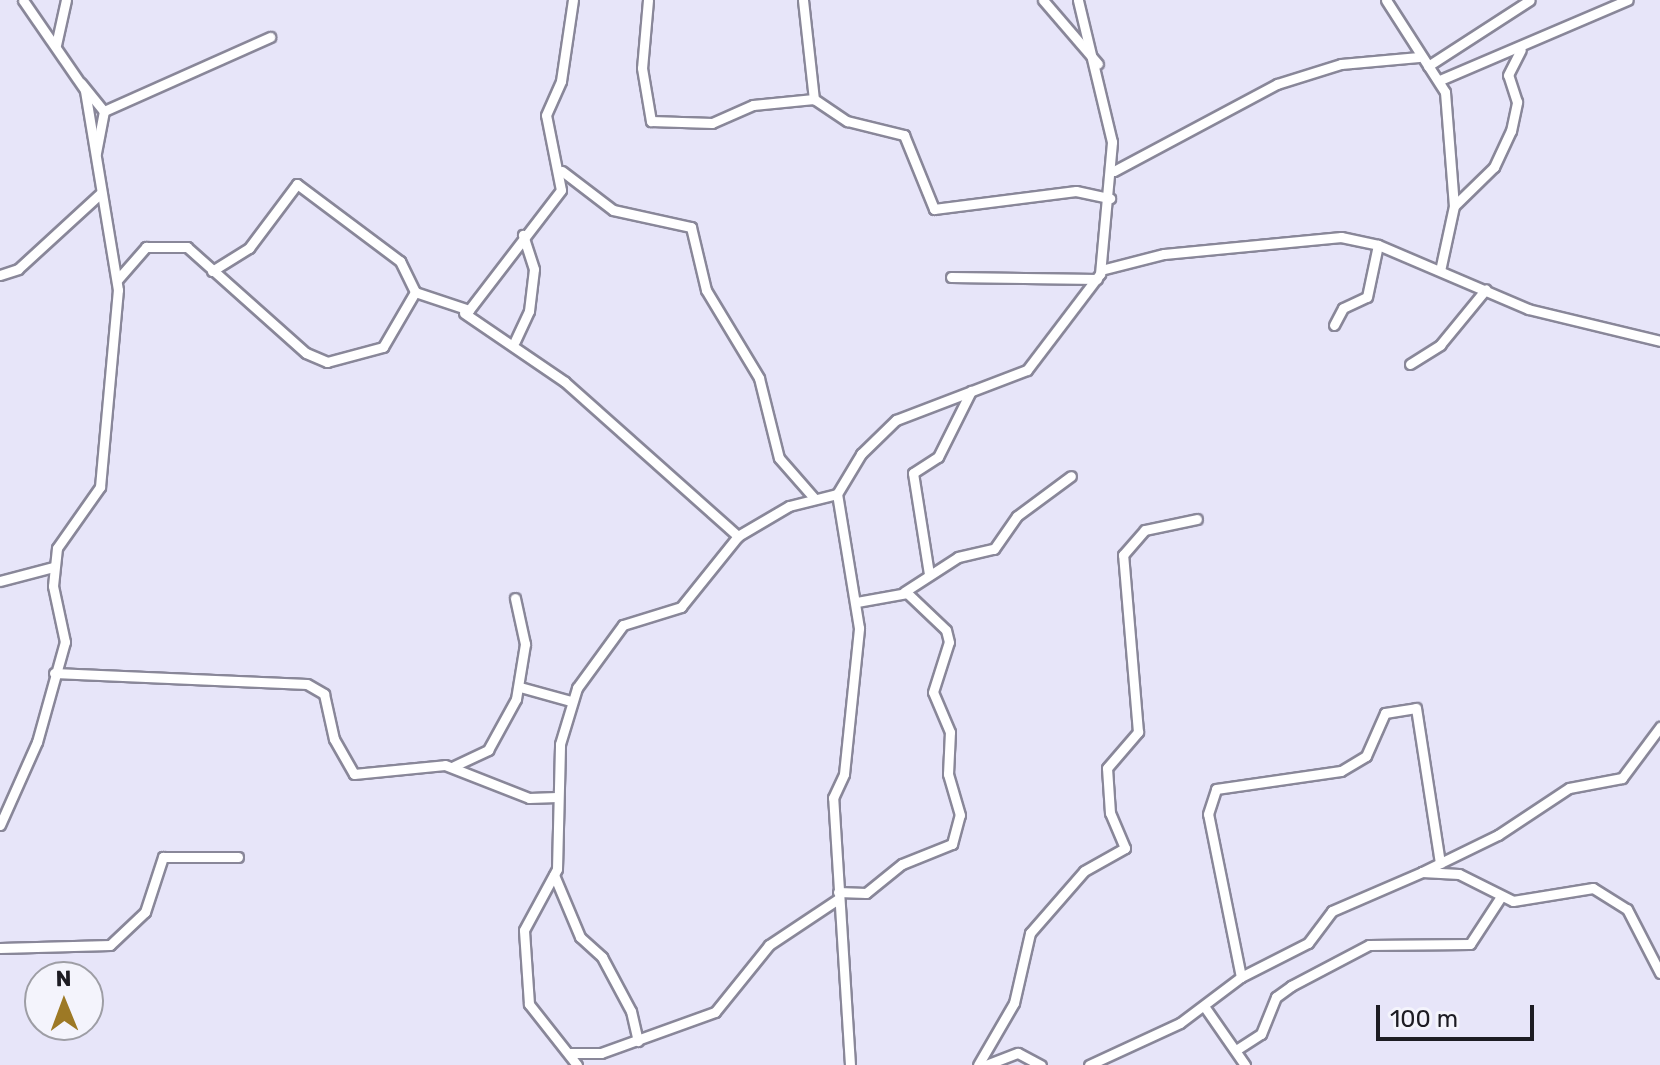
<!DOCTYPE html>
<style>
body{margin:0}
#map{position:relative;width:1660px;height:1065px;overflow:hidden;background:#e7e5f9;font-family:Rubik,sans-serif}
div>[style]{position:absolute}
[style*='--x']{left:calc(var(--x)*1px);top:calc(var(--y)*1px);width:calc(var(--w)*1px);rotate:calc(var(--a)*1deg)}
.roads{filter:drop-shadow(2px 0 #898799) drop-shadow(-2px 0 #898799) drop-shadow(0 2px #898799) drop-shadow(0 -2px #898799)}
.minor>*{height:9px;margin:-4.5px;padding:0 4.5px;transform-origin:4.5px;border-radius:4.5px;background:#fff}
span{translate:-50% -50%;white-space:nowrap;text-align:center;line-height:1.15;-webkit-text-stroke:6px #f4f4fc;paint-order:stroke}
.north{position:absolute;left:24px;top:961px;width:80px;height:80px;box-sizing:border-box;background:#f4f4fc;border:2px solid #9e9ea5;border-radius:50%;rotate:359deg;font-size:22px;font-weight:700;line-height:32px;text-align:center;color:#1d1c23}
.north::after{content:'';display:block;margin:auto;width:28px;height:36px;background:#9d7925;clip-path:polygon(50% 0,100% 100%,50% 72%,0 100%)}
.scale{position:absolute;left:1376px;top:1005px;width:158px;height:36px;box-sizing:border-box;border:4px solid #1d1c23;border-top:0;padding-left:10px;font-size:24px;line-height:28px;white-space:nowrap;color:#1d1c23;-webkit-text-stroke:6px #f4f4fc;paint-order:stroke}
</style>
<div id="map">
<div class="roads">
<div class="minor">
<i style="--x:648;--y:0;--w:68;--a:95"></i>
<i style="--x:642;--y:68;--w:54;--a:80.4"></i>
<i style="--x:651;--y:121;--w:61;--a:1.9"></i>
<i style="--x:712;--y:123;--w:45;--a:-23.7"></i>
<i style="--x:753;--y:105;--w:61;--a:-5.6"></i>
<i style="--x:803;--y:0;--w:100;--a:83.7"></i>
<i style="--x:814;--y:99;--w:40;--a:34"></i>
<i style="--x:847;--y:121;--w:59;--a:13.8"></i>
<i style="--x:904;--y:135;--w:80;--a:67.9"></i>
<i style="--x:934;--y:209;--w:143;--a:-7.2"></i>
<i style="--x:1076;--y:191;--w:35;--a:12"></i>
<i style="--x:1043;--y:0;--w:84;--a:49.3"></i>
<i style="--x:1386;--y:0;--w:109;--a:57.3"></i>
<i style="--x:1445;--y:92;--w:114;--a:85.5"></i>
<i style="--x:1454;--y:206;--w:66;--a:102.2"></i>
<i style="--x:56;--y:45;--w:46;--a:-77.5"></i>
<i style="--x:1428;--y:66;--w:121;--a:-32.9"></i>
<i style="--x:1440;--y:80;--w:204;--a:-23.1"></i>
<i style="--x:81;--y:83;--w:36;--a:51"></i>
<i style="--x:104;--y:111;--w:43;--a:100.8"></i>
<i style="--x:104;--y:111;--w:182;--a:-24"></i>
<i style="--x:562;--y:171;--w:64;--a:37.4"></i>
<i style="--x:613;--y:210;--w:80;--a:12.3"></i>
<i style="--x:691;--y:227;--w:65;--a:76.6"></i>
<i style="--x:706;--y:290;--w:103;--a:58.9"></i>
<i style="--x:759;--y:378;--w:82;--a:76"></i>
<i style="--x:779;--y:458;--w:53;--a:48.8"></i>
<i style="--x:1114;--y:171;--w:185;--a:-28.1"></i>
<i style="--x:1277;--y:84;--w:67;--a:-17.4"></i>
<i style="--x:1341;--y:64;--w:78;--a:-5.1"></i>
<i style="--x:1454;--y:206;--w:56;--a:-44.3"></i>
<i style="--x:1494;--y:167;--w:40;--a:-65"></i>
<i style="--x:1511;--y:131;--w:30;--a:-78"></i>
<i style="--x:1517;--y:102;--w:28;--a:-108"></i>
<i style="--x:1508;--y:75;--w:28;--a:-63"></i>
<i style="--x:1101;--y:270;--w:65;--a:-14.3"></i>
<i style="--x:1164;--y:254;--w:178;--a:-5.5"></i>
<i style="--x:1341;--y:237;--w:38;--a:12"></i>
<i style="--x:1378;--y:245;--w:163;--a:23.1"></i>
<i style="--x:1528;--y:309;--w:136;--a:13.6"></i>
<i style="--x:212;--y:271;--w:44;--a:-31.9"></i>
<i style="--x:249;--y:248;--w:80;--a:-53.1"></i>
<i style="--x:297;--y:184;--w:129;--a:36.8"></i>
<i style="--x:400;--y:261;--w:34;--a:64"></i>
<i style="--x:415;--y:292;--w:57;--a:18.4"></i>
<i style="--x:469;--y:310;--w:151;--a:-52.5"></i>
<i style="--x:561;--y:190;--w:76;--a:-101.3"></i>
<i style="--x:546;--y:115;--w:37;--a:-66"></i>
<i style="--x:561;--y:81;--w:82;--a:-81.6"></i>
<i style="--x:0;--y:275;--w:19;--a:-18"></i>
<i style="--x:18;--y:269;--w:113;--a:-42.5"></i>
<i style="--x:951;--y:277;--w:146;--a:0.8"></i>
<i style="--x:118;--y:279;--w:43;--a:-48.8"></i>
<i style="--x:146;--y:247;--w:41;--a:0"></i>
<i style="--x:187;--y:247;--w:159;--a:41.7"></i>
<i style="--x:306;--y:353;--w:23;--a:23"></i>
<i style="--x:327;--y:362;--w:58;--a:-15"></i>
<i style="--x:383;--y:347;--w:64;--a:-59.8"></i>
<i style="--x:464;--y:313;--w:122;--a:34.3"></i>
<i style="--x:565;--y:382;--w:232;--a:41.7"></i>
<i style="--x:1334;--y:325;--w:19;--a:-62"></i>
<i style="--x:1343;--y:308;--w:26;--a:-25"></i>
<i style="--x:1367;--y:297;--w:53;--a:-78.1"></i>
<i style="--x:515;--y:341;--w:33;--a:-65"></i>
<i style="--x:529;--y:311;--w:42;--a:-83.2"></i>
<i style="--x:534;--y:269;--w:36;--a:-108"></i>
<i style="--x:1410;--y:364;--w:36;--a:-32"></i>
<i style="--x:1440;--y:345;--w:72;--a:-50.6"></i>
<i style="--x:929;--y:574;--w:102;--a:-99"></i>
<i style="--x:913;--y:473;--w:30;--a:-33"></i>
<i style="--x:938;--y:457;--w:74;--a:-63.4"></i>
<i style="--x:0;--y:581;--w:55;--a:-14.8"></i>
<i style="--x:904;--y:592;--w:64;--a:-32.9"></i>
<i style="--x:958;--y:557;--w:37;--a:-13"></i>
<i style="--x:994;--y:549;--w:40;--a:-55.1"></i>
<i style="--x:1017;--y:516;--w:67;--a:-36.5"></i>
<i style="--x:54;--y:673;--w:253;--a:2.5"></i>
<i style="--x:307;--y:684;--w:20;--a:30"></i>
<i style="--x:324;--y:694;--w:46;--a:77.5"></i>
<i style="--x:334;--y:739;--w:40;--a:60.3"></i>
<i style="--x:354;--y:774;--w:91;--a:-5.6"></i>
<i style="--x:445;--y:765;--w:90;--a:21.4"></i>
<i style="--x:529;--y:798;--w:28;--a:-2"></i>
<i style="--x:520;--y:687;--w:53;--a:15.4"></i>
<i style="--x:454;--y:766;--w:38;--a:-25"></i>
<i style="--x:488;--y:750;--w:58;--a:-61.2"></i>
<i style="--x:516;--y:699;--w:56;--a:-80.7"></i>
<i style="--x:525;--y:644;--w:47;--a:-102.3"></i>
<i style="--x:0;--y:825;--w:91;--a:-66"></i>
<i style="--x:37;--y:742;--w:104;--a:-74.4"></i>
<i style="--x:65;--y:642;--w:57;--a:-102.1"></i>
<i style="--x:53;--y:586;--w:38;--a:-84"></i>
<i style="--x:57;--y:548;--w:75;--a:-54.8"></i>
<i style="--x:100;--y:487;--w:198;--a:-84.8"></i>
<i style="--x:118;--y:290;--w:203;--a:-99.4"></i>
<i style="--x:85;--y:90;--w:109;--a:-124.6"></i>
<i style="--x:1422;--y:872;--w:85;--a:-26"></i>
<i style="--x:1498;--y:835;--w:85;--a:-33.5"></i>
<i style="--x:1569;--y:788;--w:54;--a:-10.7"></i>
<i style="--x:1622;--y:778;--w:64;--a:-53.3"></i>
<i style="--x:554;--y:875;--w:67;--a:67.2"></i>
<i style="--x:580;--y:937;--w:30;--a:42"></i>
<i style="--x:602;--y:957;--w:61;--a:61.8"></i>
<i style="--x:631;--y:1011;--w:31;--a:77"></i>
<i style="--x:838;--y:892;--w:28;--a:2"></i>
<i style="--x:866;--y:893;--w:46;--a:-38.9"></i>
<i style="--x:902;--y:864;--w:54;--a:-21.8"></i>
<i style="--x:952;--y:844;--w:30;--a:-75"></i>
<i style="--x:960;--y:815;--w:43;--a:-106.3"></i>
<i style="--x:948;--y:774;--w:42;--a:-87.3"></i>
<i style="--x:950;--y:732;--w:43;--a:-113"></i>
<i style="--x:933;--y:692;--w:52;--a:-72.3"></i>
<i style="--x:949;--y:642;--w:12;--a:-104"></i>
<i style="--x:946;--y:630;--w:54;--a:-136.5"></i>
<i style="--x:907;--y:593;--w:51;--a:169.8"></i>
<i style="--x:0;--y:948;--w:110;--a:-1.6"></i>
<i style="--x:110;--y:945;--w:48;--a:-43.3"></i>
<i style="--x:145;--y:912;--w:58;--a:-71.9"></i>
<i style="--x:163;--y:857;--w:75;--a:0"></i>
<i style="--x:1241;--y:977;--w:166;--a:-101.4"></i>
<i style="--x:1208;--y:814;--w:26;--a:-72"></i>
<i style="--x:1216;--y:789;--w:126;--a:-8.2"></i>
<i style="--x:1341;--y:771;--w:29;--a:-31"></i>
<i style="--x:1366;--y:756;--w:47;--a:-66.2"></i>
<i style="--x:1385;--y:713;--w:31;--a:-9"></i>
<i style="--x:1416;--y:708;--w:157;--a:81.2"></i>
<i style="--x:1204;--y:1006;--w:72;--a:55.2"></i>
<i style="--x:1236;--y:1050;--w:30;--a:-33"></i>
<i style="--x:1261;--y:1034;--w:40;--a:-68"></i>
<i style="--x:1276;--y:997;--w:19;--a:-36"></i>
<i style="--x:1291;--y:986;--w:88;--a:-27.7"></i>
<i style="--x:1369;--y:945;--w:101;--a:-0.6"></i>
<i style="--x:1470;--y:944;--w:55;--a:-56.9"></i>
<i style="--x:570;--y:1053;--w:31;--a:0"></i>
<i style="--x:601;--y:1053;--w:121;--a:-19.8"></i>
<i style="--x:715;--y:1012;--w:86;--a:-51.1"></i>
<i style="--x:769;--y:945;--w:83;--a:-33.7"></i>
<i style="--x:577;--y:1065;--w:78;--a:-128.2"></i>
<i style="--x:529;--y:1004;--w:74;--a:-93.9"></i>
<i style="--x:524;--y:930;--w:69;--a:-61.6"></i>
<i style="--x:557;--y:869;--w:125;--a:-88.6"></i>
<i style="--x:560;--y:744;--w:59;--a:-73.1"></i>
<i style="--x:577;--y:688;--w:78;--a:-53.9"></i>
<i style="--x:623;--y:625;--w:61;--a:-17.2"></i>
<i style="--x:681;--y:607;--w:91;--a:-51.2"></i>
<i style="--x:738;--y:536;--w:59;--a:-30.5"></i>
<i style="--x:789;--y:506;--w:49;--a:-14"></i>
<i style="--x:850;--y:1065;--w:268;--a:-93.6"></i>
<i style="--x:833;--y:798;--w:26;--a:-65"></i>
<i style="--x:844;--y:774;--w:147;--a:-84.1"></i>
<i style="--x:859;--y:628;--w:136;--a:-99.3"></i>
<i style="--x:837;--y:494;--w:47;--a:-59"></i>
<i style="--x:861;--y:454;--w:49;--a:-44.2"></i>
<i style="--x:896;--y:420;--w:140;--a:-20.9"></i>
<i style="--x:1027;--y:370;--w:121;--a:-52.8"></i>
<i style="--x:1100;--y:274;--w:133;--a:-84.8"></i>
<i style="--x:1112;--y:142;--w:146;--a:-103.5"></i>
<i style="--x:978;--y:1065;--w:72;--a:-59.9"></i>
<i style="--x:1014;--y:1003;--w:72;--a:-77.1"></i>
<i style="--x:1030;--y:933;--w:82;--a:-48.9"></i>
<i style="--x:1084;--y:871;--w:47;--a:-29.3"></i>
<i style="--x:1125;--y:848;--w:38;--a:-113"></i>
<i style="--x:1110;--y:813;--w:45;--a:-93.8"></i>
<i style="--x:1107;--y:768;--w:48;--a:-49.3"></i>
<i style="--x:1138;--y:732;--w:178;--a:-94.8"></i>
<i style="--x:1123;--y:555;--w:33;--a:-49"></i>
<i style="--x:1145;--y:530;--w:53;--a:-11.9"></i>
<i style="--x:986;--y:1065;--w:34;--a:-21"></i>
<i style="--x:1018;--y:1053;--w:26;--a:28"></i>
<i style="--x:1089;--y:1065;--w:100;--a:-24.8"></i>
<i style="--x:1180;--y:1023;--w:76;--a:-37"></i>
<i style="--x:1241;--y:977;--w:75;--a:-26.9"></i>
<i style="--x:1308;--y:943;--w:40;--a:-53"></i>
<i style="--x:1332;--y:911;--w:98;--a:-23.4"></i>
<i style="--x:1422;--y:872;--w:37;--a:3"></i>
<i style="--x:1459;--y:874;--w:60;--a:26.6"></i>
<i style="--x:1513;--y:901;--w:81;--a:-9.2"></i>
<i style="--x:1593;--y:888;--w:40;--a:32"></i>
<i style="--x:1627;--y:909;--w:72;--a:62.7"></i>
</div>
</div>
<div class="north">N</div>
<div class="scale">100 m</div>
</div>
